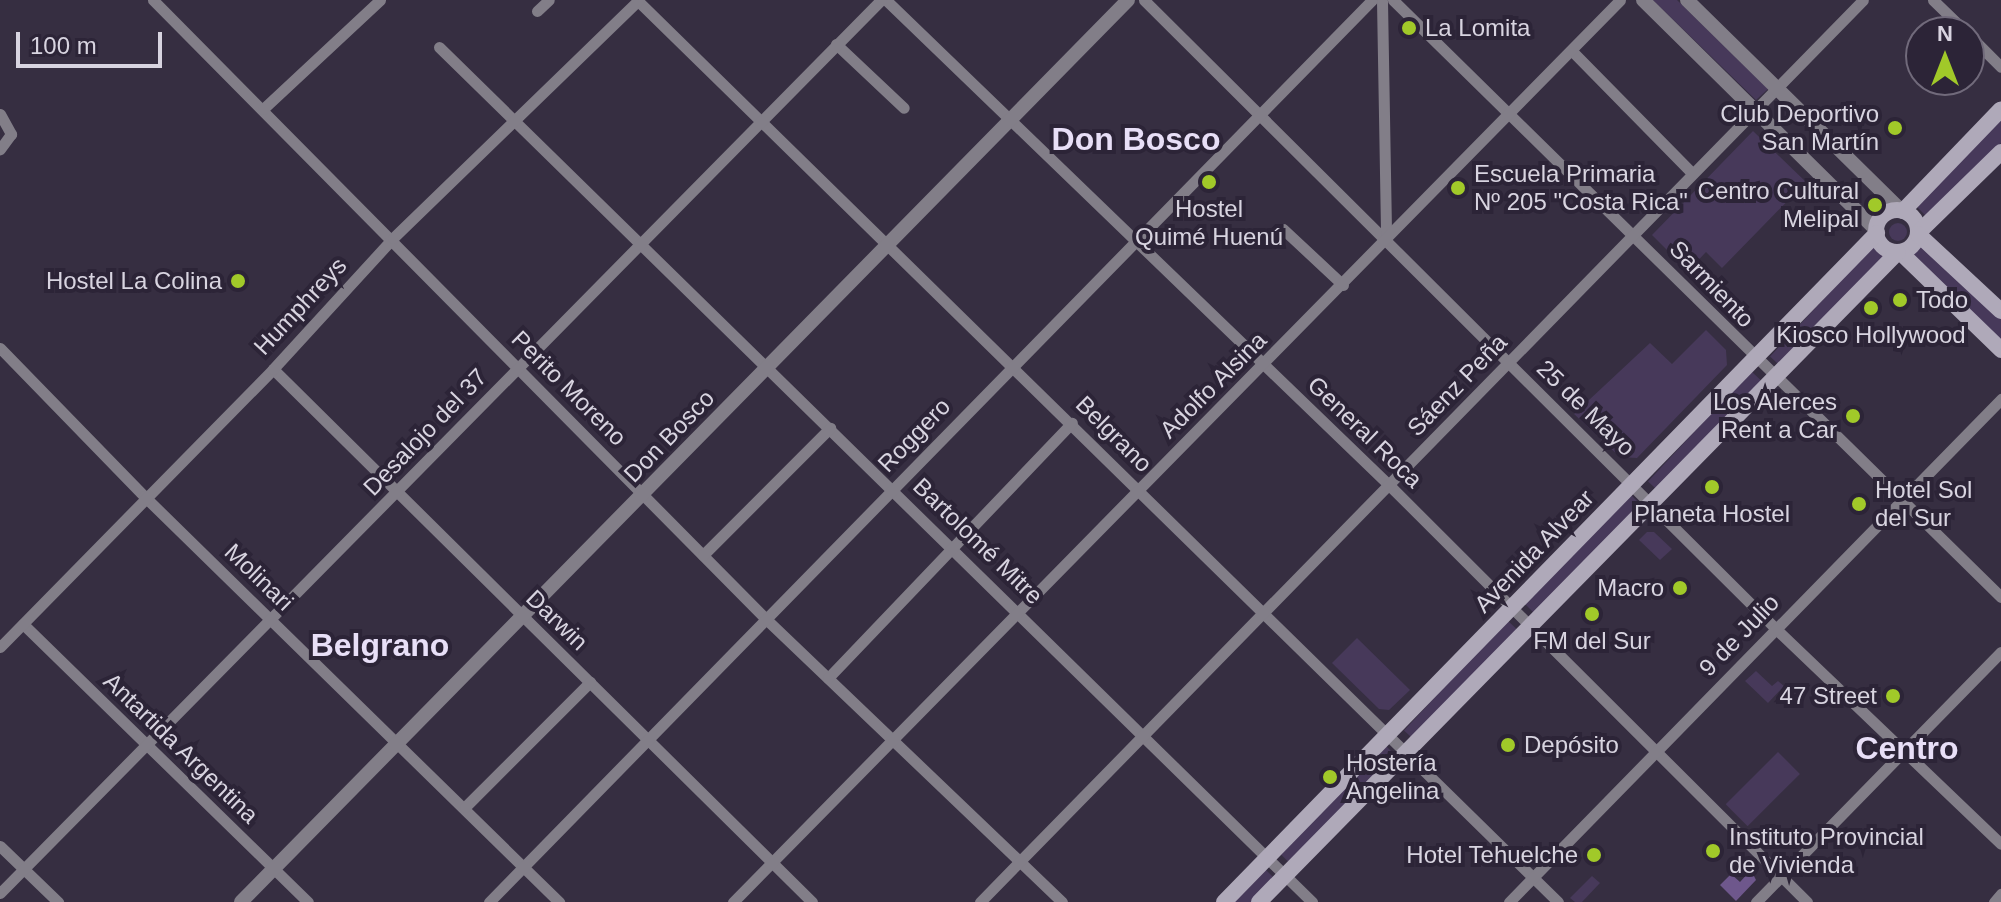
<!DOCTYPE html>
<meta charset="utf-8">
<style>
body{margin:0}
#map{position:relative;width:2001px;height:902px;overflow:hidden;background:#362e41;font-family:Arial,sans-serif}
div>[style]{position:absolute}
[style*='--x']{left:calc(var(--x)*1px);top:calc(var(--y)*1px);width:calc(var(--w)*1px);rotate:calc(var(--a)*1deg)}
.green>*{inset:0;background:#47395a;transform-origin:0 0}
.round{border-radius:50%}
.forest>*{inset:0;background:#6e578c}
.minor>*{height:11px;margin:-5.5px;padding:0 5.5px;transform-origin:5.5px;border-radius:5.5px;background:#827e88}
.tertiary>*{height:14px;margin:-7px;padding:0 7px;transform-origin:7px;border-radius:7px;background:#827e88}
.secondary>*{height:16px;margin:-8px;padding:0 8px;transform-origin:8px;border-radius:8px;background:#afa9b9}
.secondary>.ring{margin:-8px;padding:0;box-sizing:content-box;background:none;border:16px solid #afa9b9;border-radius:50%}
.dots>*{width:22px;height:22px;translate:-50% -50%;box-sizing:border-box;border:4px solid #2c2437;border-radius:50%}
span{translate:-50% -50%;white-space:nowrap;text-align:center;line-height:1.15;-webkit-text-stroke:8px #2c2437;paint-order:stroke}
.poi-label{font-size:24px;color:#d8d4e0}
.left{translate:0 -50%;text-align:left}
.right{translate:-100% -50%;text-align:right}
.street-label{font-size:24px;color:#d8d4e0}
.district-label{font-size:32px;color:#e8dff7;font-weight:700}
.north{position:absolute;left:1905px;top:16px;width:80px;height:80px;box-sizing:border-box;background:#2c2437;border:2px solid #716a7b;border-radius:50%;rotate:0deg;font-size:22px;font-weight:700;line-height:32px;text-align:center;color:#d8d4e0}
.north::after{content:'';display:block;margin:auto;width:28px;height:36px;background:#a1c929;clip-path:polygon(50% 0,100% 100%,50% 72%,0 100%)}
.scale{position:absolute;left:16px;top:32px;width:146px;height:36px;box-sizing:border-box;border:4px solid #d8d4e0;border-top:0;padding-left:10px;font-size:24px;line-height:28px;white-space:nowrap;color:#d8d4e0;-webkit-text-stroke:6px #2c2437;paint-order:stroke}
</style>
<div id="map">
<div class="green">
<i style="clip-path:polygon(1653px 0,1677px 0,1768px 89px,1756px 100px)"></i>
<i style="clip-path:polygon(2001px 119px,2001px 143px,1928px 218px,1916px 206px)"></i>
<i style="clip-path:polygon(1753px 131px,1806px 182px,1722px 268px,1706px 252px,1688px 271px,1652px 235px)"></i>
<i class="round" style="left:1889px;top:223px;width:18px;height:18px"></i>
<i style="clip-path:polygon(1922px 243px,2001px 319px,2001px 343px,1911px 255px)"></i>
<i style="left:1873px;top:246px;width:16px;height:151px;rotate:43deg"></i>
<i style="clip-path:polygon(1706px 330px,1726px 350px,1727px 365px,1637px 458px,1620px 457px,1574px 414px,1650px 343px,1672px 364px)"></i>
<i style="left:1751px;top:371px;width:16px;height:151px;rotate:43deg"></i>
<i style="left:1630px;top:494px;width:17px;height:152px;rotate:45deg"></i>
<i style="clip-path:polygon(1647px 532px,1654px 532px,1672px 549px,1660px 560px,1639px 540px)"></i>
<i style="left:1507px;top:620px;width:16px;height:151px;rotate:43deg"></i>
<i style="clip-path:polygon(1357px 638px,1410px 690px,1389px 710px,1379px 709px,1332px 663px)"></i>
<i style="clip-path:polygon(1756px 671px,1772px 686px,1778px 681px,1784px 686px,1768px 703px,1745px 681px)"></i>
<i style="left:1385px;top:745px;width:17px;height:151px;rotate:45deg"></i>
<i style="left:1778px;top:752px;width:31px;height:74px;rotate:45deg"></i>
<i style="clip-path:polygon(1264px 868px,1276px 880px,1254px 902px,1230px 902px)"></i>
<i style="clip-path:polygon(1592px 876px,1600px 883px,1582px 902px,1575px 902px,1570px 898px)"></i>
</div>
<div class="forest">
<i style="clip-path:polygon(1751px 870px,1756px 880px,1736px 901px,1720px 885px,1731px 874px,1740px 882px)"></i>
</div>
<div class="minor">
<i style="--x:153;--y:0;--w:873;--a:45.28"></i>
<i style="--x:767;--y:620;--w:408;--a:43.7"></i>
<i style="--x:637;--y:0;--w:1289;--a:44.4"></i>
<i style="--x:886;--y:0;--w:700;--a:43.96"></i>
<i style="--x:1390;--y:486;--w:589;--a:44.93"></i>
<i style="--x:1144;--y:0;--w:892;--a:44.86"></i>
<i style="--x:1776;--y:629;--w:311;--a:43.7"></i>
<i style="--x:1393;--y:0;--w:852;--a:44.48"></i>
<i style="--x:1933;--y:0;--w:46;--a:44.1"></i>
<i style="--x:1382;--y:1;--w:240;--a:89"></i>
<i style="--x:537;--y:11;--w:16;--a:-43"></i>
<i style="--x:1969;--y:35;--w:45;--a:45"></i>
<i style="--x:836;--y:44;--w:93;--a:43.3"></i>
<i style="--x:439;--y:47;--w:1222;--a:44.4"></i>
<i style="--x:1572;--y:51;--w:171;--a:45.5"></i>
<i style="--x:263;--y:109;--w:160;--a:-43"></i>
<i style="--x:0;--y:114;--w:23;--a:61"></i>
<i style="--x:11;--y:134;--w:19;--a:126"></i>
<i style="--x:1283;--y:229;--w:82;--a:43"></i>
<i style="--x:0;--y:348;--w:206;--a:45.8"></i>
<i style="--x:144;--y:496;--w:581;--a:44.37"></i>
<i style="--x:273;--y:369;--w:758;--a:44.68"></i>
<i style="--x:703;--y:555;--w:180;--a:-45"></i>
<i style="--x:23;--y:624;--w:398;--a:44.3"></i>
<i style="--x:0;--y:647;--w:390;--a:-45.5"></i>
<i style="--x:273;--y:369;--w:178;--a:-47.5"></i>
<i style="--x:393;--y:238;--w:342;--a:-44.1"></i>
<i style="--x:828;--y:678;--w:353;--a:-46.3"></i>
<i style="--x:465;--y:807;--w:177;--a:-45"></i>
<i style="--x:0;--y:846;--w:81;--a:44"></i>
<i style="--x:0;--y:893;--w:1254;--a:-45.39"></i>
<i style="--x:489;--y:902;--w:1262;--a:-45.61"></i>
<i style="--x:733;--y:902;--w:1265;--a:-45.48"></i>
<i style="--x:980;--y:902;--w:1262;--a:-45.61"></i>
<i style="--x:1509;--y:902;--w:704;--a:-45.63"></i>
<i style="--x:1756;--y:902;--w:350;--a:-45.6"></i>
<i style="--x:1994;--y:902;--w:11;--a:-49"></i>
</div>
<div class="tertiary">
<i style="--x:1643;--y:0;--w:329;--a:44.6"></i>
<i style="--x:1687;--y:0;--w:301;--a:44.5"></i>
<i style="--x:241;--y:902;--w:1265;--a:-45.48"></i>
</div>
<div class="secondary">
<i class="ring" style="left:1876px;top:210px;width:26px;height:26px"></i>
<i style="--x:1903;--y:211;--w:141;--a:-46.1"></i>
<i style="--x:1918;--y:233;--w:116;--a:-44.3"></i>
<i style="--x:1918;--y:234;--w:113;--a:42.9"></i>
<i style="--x:1900;--y:252;--w:141;--a:44.1"></i>
<i style="--x:1224;--y:902;--w:935;--a:-45.69"></i>
<i style="--x:1259;--y:902;--w:911;--a:-45.49"></i>
</div>
<div class="dots">
<i style="left:1409px;top:28px;background:#a1c929"></i>
<i style="left:1895px;top:128px;background:#a1c929"></i>
<i style="left:1209px;top:182px;background:#a1c929"></i>
<i style="left:1458px;top:188px;background:#a1c929"></i>
<i style="left:1875px;top:205px;background:#a1c929"></i>
<i style="left:238px;top:281px;background:#a1c929"></i>
<i style="left:1900px;top:300px;background:#a1c929"></i>
<i style="left:1871px;top:308px;background:#a1c929"></i>
<i style="left:1853px;top:416px;background:#a1c929"></i>
<i style="left:1712px;top:487px;background:#a1c929"></i>
<i style="left:1859px;top:504px;background:#a1c929"></i>
<i style="left:1680px;top:588px;background:#a1c929"></i>
<i style="left:1592px;top:614px;background:#a1c929"></i>
<i style="left:1893px;top:696px;background:#a1c929"></i>
<i style="left:1508px;top:745px;background:#a1c929"></i>
<i style="left:1330px;top:777px;background:#a1c929"></i>
<i style="left:1713px;top:851px;background:#a1c929"></i>
<i style="left:1594px;top:855px;background:#a1c929"></i>
</div>
<div class="poi-label">
<span class="left" style="left:1425px;top:28px">La Lomita</span>
<span class="right" style="left:1879px;top:128px">Club Deportivo<br>San Martín</span>
<span class="left" style="left:1474px;top:188px">Escuela Primaria<br>Nº 205 "Costa Rica"</span>
<span class="right" style="left:1859px;top:205px">Centro Cultural<br>Melipal</span>
<span style="left:1209px;top:223px">Hostel<br>Quimé Huenú</span>
<span class="right" style="left:222px;top:281px">Hostel La Colina</span>
<span class="left" style="left:1916px;top:300px">Todo</span>
<span style="left:1871px;top:335px">Kiosco Hollywood</span>
<span class="right" style="left:1837px;top:416px">Los Alerces<br>Rent a Car</span>
<span class="left" style="left:1875px;top:504px">Hotel Sol<br>del Sur</span>
<span style="left:1712px;top:514px">Planeta Hostel</span>
<span class="right" style="left:1664px;top:588px">Macro</span>
<span style="left:1592px;top:641px">FM del Sur</span>
<span class="right" style="left:1877px;top:696px">47 Street</span>
<span class="left" style="left:1524px;top:745px">Depósito</span>
<span class="left" style="left:1346px;top:777px">Hostería<br>Angelina</span>
<span class="left" style="left:1729px;top:851px">Instituto Provincial<br>de Vivienda</span>
<span class="right" style="left:1578px;top:855px">Hotel Tehuelche</span>
</div>
<div class="street-label">
<span style="left:1712px;top:284px;rotate:46deg">Sarmiento</span>
<span style="left:300px;top:306px;rotate:-47deg">Humphreys</span>
<span style="left:1213px;top:385px;rotate:-45deg">Adolfo Alsina</span>
<span style="left:1457px;top:385px;rotate:-46deg">Sáenz Peña</span>
<span style="left:569px;top:388px;rotate:45deg">Perito Moreno</span>
<span style="left:1586px;top:408px;rotate:44deg">25 de Mayo</span>
<span style="left:425px;top:432px;rotate:-46deg">Desalojo del 37</span>
<span style="left:1365px;top:432px;rotate:44deg">General Roca</span>
<span style="left:1114px;top:434px;rotate:45deg">Belgrano</span>
<span style="left:914px;top:435px;rotate:-46deg">Roggero</span>
<span style="left:669px;top:436px;rotate:-46deg">Don Bosco</span>
<span style="left:978px;top:541px;rotate:44deg">Bartolomé Mitre</span>
<span style="left:1534px;top:551px;rotate:-46deg">Avenida Alvear</span>
<span style="left:259px;top:577px;rotate:44deg">Molinari</span>
<span style="left:557px;top:620px;rotate:44deg">Darwin</span>
<span style="left:1739px;top:635px;rotate:-46deg">9 de Julio</span>
<span style="left:181px;top:748px;rotate:44deg">Antartida Argentina</span>
</div>
<div class="district-label">
<span style="left:1136px;top:139px">Don Bosco</span>
<span style="left:380px;top:645px">Belgrano</span>
<span style="left:1907px;top:748px">Centro</span>
</div>
<div class="north">N</div>
<div class="scale">100 m</div>
</div>
